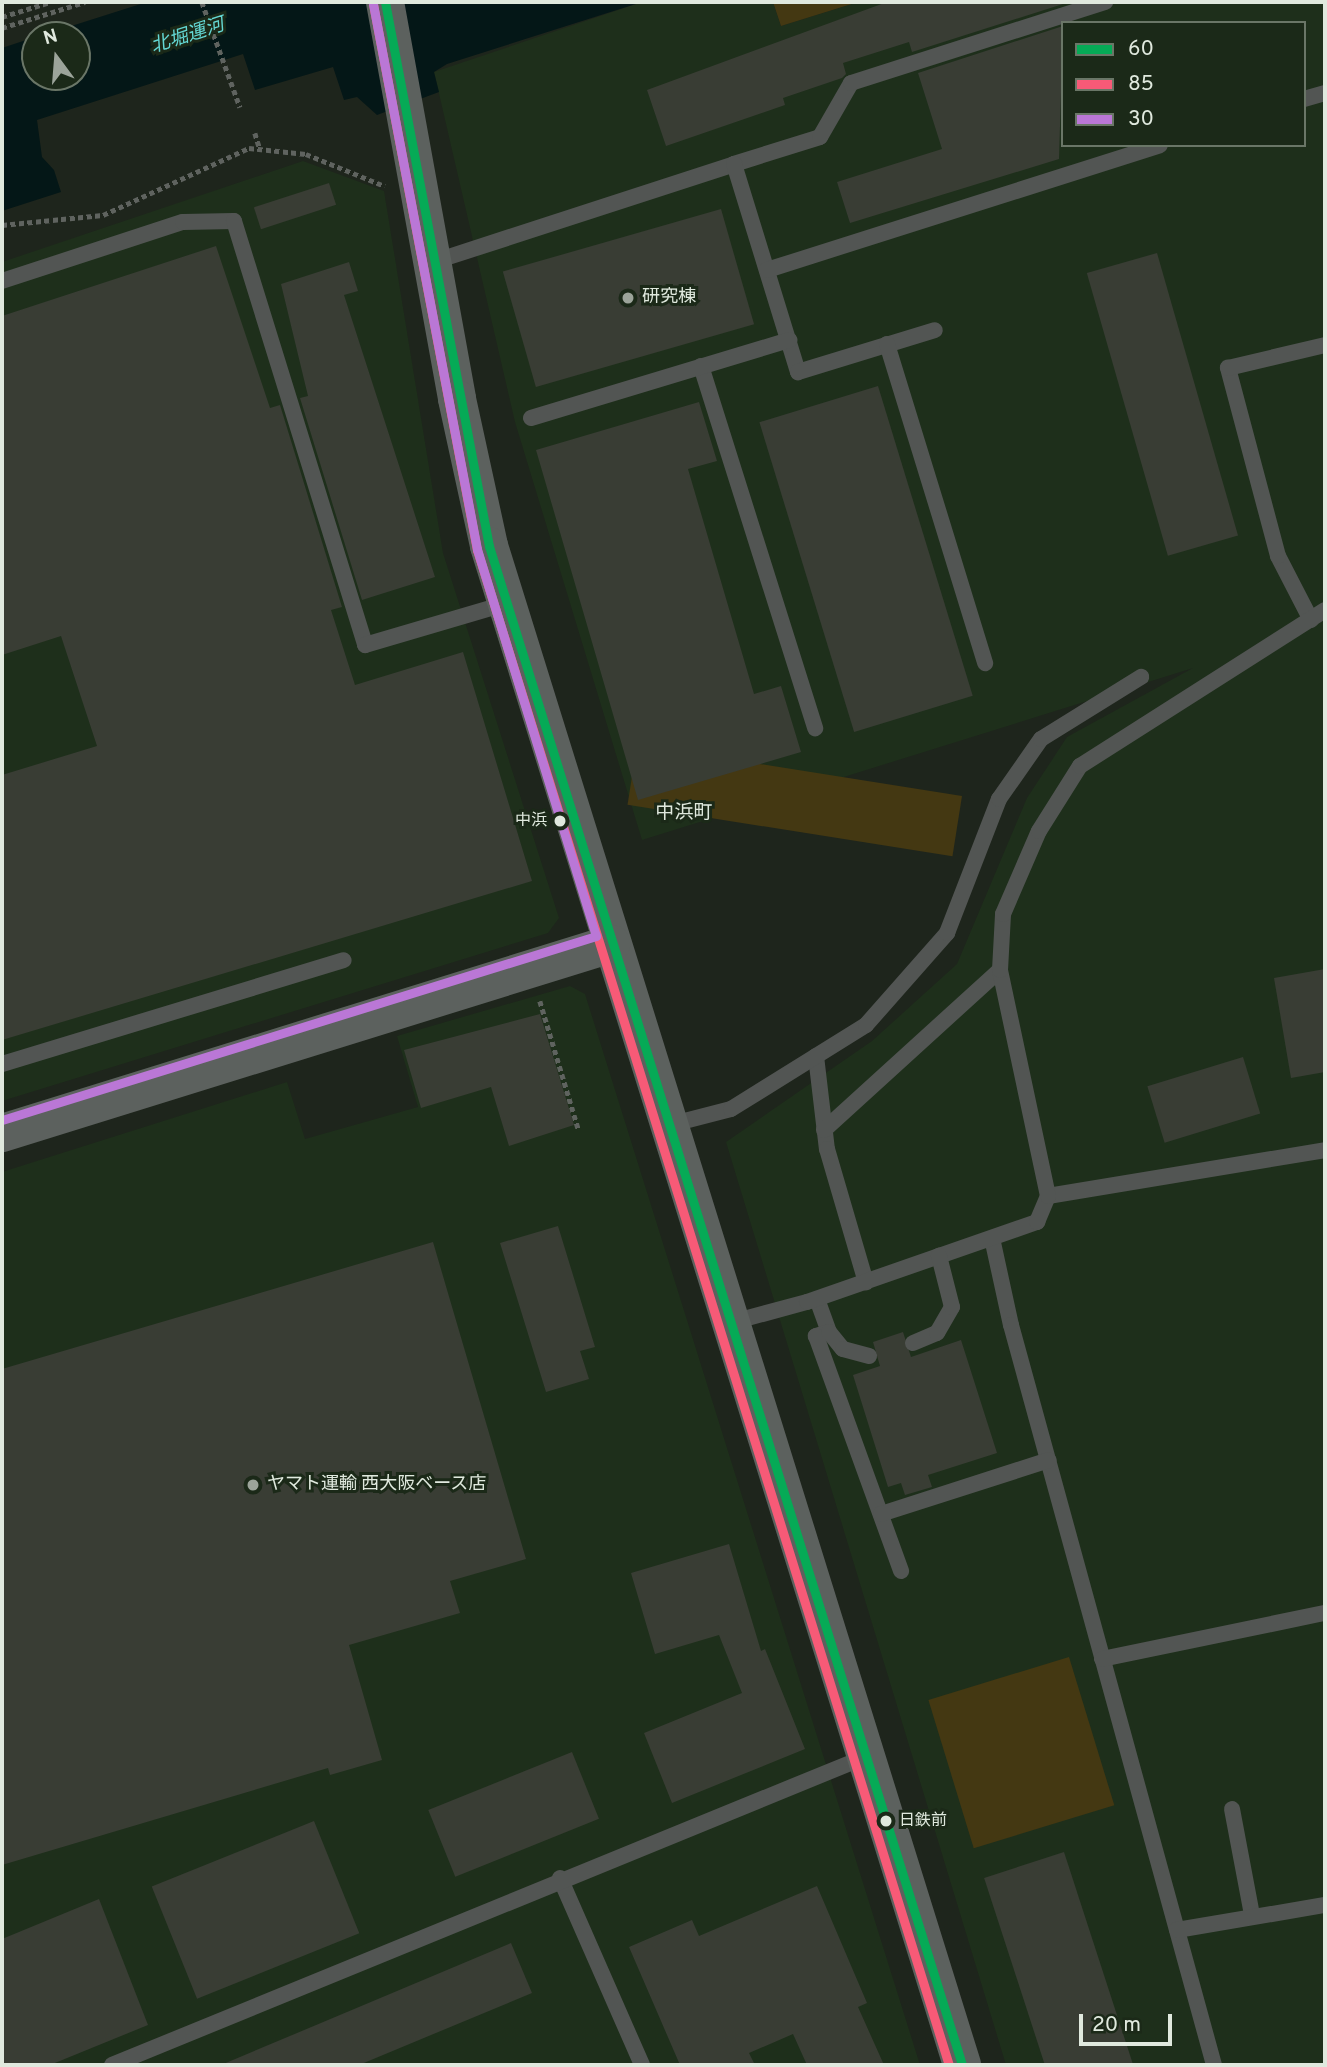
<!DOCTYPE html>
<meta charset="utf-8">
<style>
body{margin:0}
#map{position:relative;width:1327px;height:2067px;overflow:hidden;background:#1e251c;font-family:Overpass,"Noto Sans JP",sans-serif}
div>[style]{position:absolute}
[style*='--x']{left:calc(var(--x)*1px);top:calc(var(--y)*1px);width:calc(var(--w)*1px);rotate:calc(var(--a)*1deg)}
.built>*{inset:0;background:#1e2f1b}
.green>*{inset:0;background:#443812;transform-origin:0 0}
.water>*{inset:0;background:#041717}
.building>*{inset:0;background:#393d34;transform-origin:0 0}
.path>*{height:4.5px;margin-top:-2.25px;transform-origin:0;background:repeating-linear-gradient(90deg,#5f635f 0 5px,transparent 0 8.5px)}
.lane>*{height:16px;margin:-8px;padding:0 8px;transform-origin:8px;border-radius:8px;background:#525553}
.secondary>*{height:38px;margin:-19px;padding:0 19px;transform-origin:19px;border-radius:19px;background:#5c615e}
.bus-1>*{height:9px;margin:-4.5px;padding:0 4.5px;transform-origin:4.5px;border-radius:4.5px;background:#06aa56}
.bus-2>*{height:9px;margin:-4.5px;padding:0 4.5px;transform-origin:4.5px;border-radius:4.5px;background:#f75a77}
.bus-3>*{height:9px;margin:-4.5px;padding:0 4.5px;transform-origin:4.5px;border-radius:4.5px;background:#ba77d6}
.dots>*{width:19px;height:19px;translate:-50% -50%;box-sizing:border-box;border:4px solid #1b2918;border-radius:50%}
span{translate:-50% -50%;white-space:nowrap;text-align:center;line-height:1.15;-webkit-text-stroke:6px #1b2918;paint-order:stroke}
.bus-label{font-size:16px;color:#e0e9de}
.right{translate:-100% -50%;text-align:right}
.left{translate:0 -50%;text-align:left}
.poi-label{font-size:18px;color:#e0e9de}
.water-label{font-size:19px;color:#64d8d4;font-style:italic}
.neighbourhood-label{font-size:19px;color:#e0e9de}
.frame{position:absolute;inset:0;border:4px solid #e0e9de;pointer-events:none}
.legend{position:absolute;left:1061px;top:21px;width:245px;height:126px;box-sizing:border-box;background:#1b2918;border:2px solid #6a7667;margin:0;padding:9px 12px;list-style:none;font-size:21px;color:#e0e9de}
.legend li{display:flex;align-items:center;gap:14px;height:35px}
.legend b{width:35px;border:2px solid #6a7667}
.north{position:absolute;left:21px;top:21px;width:70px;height:70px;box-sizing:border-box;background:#1b2918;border:2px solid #6a7667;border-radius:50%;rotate:344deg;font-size:19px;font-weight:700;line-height:28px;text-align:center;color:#e0e9de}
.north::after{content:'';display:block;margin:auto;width:24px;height:32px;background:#9ca49a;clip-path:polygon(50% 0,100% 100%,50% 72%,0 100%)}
.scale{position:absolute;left:1079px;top:2014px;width:93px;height:32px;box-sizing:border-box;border:4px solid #e0e9de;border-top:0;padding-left:9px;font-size:21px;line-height:24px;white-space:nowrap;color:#e0e9de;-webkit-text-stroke:5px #1b2918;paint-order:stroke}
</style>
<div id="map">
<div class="built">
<i style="clip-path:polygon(evenodd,642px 2px,773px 2px,781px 26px,858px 2px,1325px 2px,1325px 2065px,1006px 2065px,726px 1142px,872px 1041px,957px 964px,1027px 798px,1067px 737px,1193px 668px,642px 840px,515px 422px,434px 72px,642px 2px,1063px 23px,1304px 23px,1304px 145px,1063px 145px,1063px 23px)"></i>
<i style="clip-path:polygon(303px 161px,384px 191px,443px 553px,559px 918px,548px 933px,2px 1101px,2px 262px)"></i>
<i style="clip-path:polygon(570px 986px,585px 994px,920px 2065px,2px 2065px,2px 1172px,287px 1082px,305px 1139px,418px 1107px,397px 1036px)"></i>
</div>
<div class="green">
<i style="clip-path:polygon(773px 2px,858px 2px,781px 26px)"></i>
<i style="left:962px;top:796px;width:61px;height:329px;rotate:99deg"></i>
<i style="left:1069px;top:1657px;width:155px;height:147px;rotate:73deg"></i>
</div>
<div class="water">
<i style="clip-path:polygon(147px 2px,180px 3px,642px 2px,447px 64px,434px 72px,439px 92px,377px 115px,357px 97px,344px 100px,333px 67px,255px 90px,243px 54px,37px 120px,42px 157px,54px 170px,61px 192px,2px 211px,2px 48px,35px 37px,35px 77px,77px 77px,77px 35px,43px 35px)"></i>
</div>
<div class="building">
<i style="clip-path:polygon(887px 2px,1063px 4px,912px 52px,909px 42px,843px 63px,846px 74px,842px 78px,783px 98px,785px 105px,666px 146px,647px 90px)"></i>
<i style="clip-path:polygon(1063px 26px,1059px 159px,850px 223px,837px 182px,942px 149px,918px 73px)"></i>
<i style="left:329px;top:183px;width:23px;height:79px;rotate:72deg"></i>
<i style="left:721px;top:209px;width:120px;height:227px;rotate:74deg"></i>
<i style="clip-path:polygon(216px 246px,270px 408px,280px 405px,342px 607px,331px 610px,355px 685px,463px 652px,532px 881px,2px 1040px,2px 775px,97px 746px,61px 636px,2px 655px,2px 316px)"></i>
<i style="left:1157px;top:253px;width:294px;height:73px;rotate:74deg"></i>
<i style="clip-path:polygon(349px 262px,358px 291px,344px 295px,435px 577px,362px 600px,300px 398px,308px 396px,281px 284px)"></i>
<i style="left:878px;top:386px;width:324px;height:124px;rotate:73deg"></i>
<i style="clip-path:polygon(699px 402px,717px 461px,688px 469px,754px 694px,781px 686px,801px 752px,638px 800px,536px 450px)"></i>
<i style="clip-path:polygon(1325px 969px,1325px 1072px,1291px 1078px,1274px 978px)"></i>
<i style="clip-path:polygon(540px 1014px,574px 1125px,509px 1146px,491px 1087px,421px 1108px,404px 1050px)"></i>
<i style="left:1243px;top:1057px;width:59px;height:100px;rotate:73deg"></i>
<i style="clip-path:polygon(558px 1226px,595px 1347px,580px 1351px,589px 1379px,546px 1392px,500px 1243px)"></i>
<i style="clip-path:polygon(433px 1242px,526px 1559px,450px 1581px,460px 1613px,349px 1645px,382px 1760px,330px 1775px,328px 1768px,2px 1865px,2px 1369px)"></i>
<i style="clip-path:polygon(903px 1332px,911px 1357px,961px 1340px,997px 1453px,928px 1475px,932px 1487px,905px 1495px,901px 1483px,888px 1487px,853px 1375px,880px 1366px,873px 1342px)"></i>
<i style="clip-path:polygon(729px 1544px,761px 1651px,765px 1649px,805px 1749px,672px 1803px,644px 1733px,742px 1693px,719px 1635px,655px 1654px,631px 1573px)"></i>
<i style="left:572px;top:1752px;width:72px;height:155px;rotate:68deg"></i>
<i style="left:314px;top:1821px;width:121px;height:175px;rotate:68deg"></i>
<i style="left:1064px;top:1852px;width:224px;height:84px;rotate:72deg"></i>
<i style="clip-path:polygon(817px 1886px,867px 2003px,858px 2007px,884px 2065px,807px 2065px,793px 2034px,749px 2053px,755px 2065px,680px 2065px,629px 1947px,692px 1920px,699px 1936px)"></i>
<i style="clip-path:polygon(99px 1899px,148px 2025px,50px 2065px,2px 2065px,2px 1939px)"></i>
<i style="clip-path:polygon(511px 1943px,532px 1993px,359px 2065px,221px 2065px)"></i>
</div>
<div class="path">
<i style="--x:202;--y:2;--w:112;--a:70.1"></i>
<i style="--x:2;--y:17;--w:50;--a:-17.4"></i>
<i style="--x:2;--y:28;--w:87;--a:-17.4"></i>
<i style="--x:255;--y:133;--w:17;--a:73"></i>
<i style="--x:2;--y:225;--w:101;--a:-5.7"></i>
<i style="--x:103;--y:215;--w:161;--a:-24.7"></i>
<i style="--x:249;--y:148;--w:57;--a:6"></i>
<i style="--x:306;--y:154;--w:85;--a:22.1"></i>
<i style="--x:540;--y:1001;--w:133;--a:73.3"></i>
</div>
<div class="lane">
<i style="--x:1304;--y:99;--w:22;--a:-16"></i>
<i style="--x:734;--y:164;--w:90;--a:-17.4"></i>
<i style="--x:820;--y:137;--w:62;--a:-60.1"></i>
<i style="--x:851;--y:83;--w:267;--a:-17.7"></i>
<i style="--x:433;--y:262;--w:317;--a:-18"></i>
<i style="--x:734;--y:164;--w:218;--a:72.9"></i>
<i style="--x:798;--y:372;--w:143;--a:-17"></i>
<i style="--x:767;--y:270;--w:412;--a:-17.6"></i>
<i style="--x:2;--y:281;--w:190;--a:-18.1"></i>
<i style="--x:183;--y:222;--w:51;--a:-1.1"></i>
<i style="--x:234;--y:221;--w:444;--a:72.8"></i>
<i style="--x:365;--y:645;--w:149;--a:-16.4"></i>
<i style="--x:887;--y:344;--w:334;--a:72.9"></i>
<i style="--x:701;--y:366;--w:380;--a:72.5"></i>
<i style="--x:531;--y:418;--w:270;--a:-16.8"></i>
<i style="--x:1311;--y:620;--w:72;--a:-117.3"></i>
<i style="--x:1278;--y:556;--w:195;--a:-104.9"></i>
<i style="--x:1228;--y:368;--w:100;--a:-13.3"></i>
<i style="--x:816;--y:1056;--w:94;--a:83.3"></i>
<i style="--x:827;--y:1149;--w:139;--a:73.7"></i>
<i style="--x:2;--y:1064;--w:357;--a:-16.9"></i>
<i style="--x:669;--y:1125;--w:64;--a:-14.5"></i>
<i style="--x:731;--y:1109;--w:159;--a:-31.9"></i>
<i style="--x:866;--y:1025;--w:123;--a:-48.6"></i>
<i style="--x:947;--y:933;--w:144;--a:-68.8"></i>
<i style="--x:999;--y:799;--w:73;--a:-55"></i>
<i style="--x:1041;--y:739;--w:118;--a:-31.8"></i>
<i style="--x:824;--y:1130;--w:238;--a:-42.3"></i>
<i style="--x:1048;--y:1196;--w:281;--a:-9.4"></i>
<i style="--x:992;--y:1238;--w:89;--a:77.7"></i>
<i style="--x:1011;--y:1325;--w:767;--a:74.66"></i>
<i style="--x:817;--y:1299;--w:35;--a:70"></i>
<i style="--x:829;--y:1332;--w:14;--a:163"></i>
<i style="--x:816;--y:1336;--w:250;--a:70.1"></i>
<i style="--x:729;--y:1323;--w:81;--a:-15.1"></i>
<i style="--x:807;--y:1302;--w:244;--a:-19.2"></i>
<i style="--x:1037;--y:1222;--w:28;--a:-67"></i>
<i style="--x:1048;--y:1196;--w:231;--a:-102"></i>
<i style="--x:1000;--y:970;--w:56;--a:-86.9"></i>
<i style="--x:1003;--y:914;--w:90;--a:-66.6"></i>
<i style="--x:1039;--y:831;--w:77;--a:-57.8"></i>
<i style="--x:1080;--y:766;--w:290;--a:-32.5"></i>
<i style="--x:829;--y:1332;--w:22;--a:51"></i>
<i style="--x:843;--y:1349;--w:27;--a:15"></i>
<i style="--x:913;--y:1343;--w:26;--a:-23"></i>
<i style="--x:937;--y:1333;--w:30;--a:-60"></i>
<i style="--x:952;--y:1307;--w:53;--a:-104.3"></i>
<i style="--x:881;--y:1514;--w:176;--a:-17.8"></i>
<i style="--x:1102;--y:1659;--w:228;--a:-11.7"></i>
<i style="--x:1232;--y:1809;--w:108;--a:79.3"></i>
<i style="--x:560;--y:1878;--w:204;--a:66.3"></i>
<i style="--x:1177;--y:1930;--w:150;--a:-9.6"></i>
<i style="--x:112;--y:2065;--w:814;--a:-22.25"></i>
</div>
<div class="secondary">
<i style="--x:385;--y:2;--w:403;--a:79.7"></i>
<i style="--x:457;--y:399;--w:150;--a:77.7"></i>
<i style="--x:489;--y:546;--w:1591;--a:72.7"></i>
<i style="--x:2;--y:1133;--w:638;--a:-17.24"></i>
</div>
<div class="bus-1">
<i style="--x:385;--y:2;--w:554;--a:79.18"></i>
<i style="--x:489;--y:546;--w:1591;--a:72.7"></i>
</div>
<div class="bus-2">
<i style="--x:373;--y:4;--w:556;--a:79.22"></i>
<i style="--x:477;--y:550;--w:1587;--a:72.7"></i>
</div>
<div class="bus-3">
<i style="--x:2;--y:1120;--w:622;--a:-17.21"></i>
<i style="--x:596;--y:936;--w:405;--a:-107.1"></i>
<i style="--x:477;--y:549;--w:555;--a:-100.8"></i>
</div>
<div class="dots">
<i style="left:628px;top:298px;background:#9ca49a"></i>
<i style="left:560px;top:821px;background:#e0e9de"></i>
<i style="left:253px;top:1485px;background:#9ca49a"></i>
<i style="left:886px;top:1821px;background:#e0e9de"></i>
</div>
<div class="bus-label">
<span class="right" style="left:547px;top:821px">中浜</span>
<span class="left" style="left:899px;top:1821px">日鉄前</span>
</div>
<div class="poi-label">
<span class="left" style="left:642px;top:298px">研究棟</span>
<span class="left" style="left:267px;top:1485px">ヤマト運輸 西大阪ベース店</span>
</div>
<div class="water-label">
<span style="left:188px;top:37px;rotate:-18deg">北堀運河</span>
</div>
<div class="neighbourhood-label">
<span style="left:684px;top:814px">中浜町</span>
</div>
<div class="frame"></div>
<ul class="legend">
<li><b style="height:9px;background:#06aa56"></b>60</li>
<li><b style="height:9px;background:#f75a77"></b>85</li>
<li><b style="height:9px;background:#ba77d6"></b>30</li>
</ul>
<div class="north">N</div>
<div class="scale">20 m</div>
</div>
